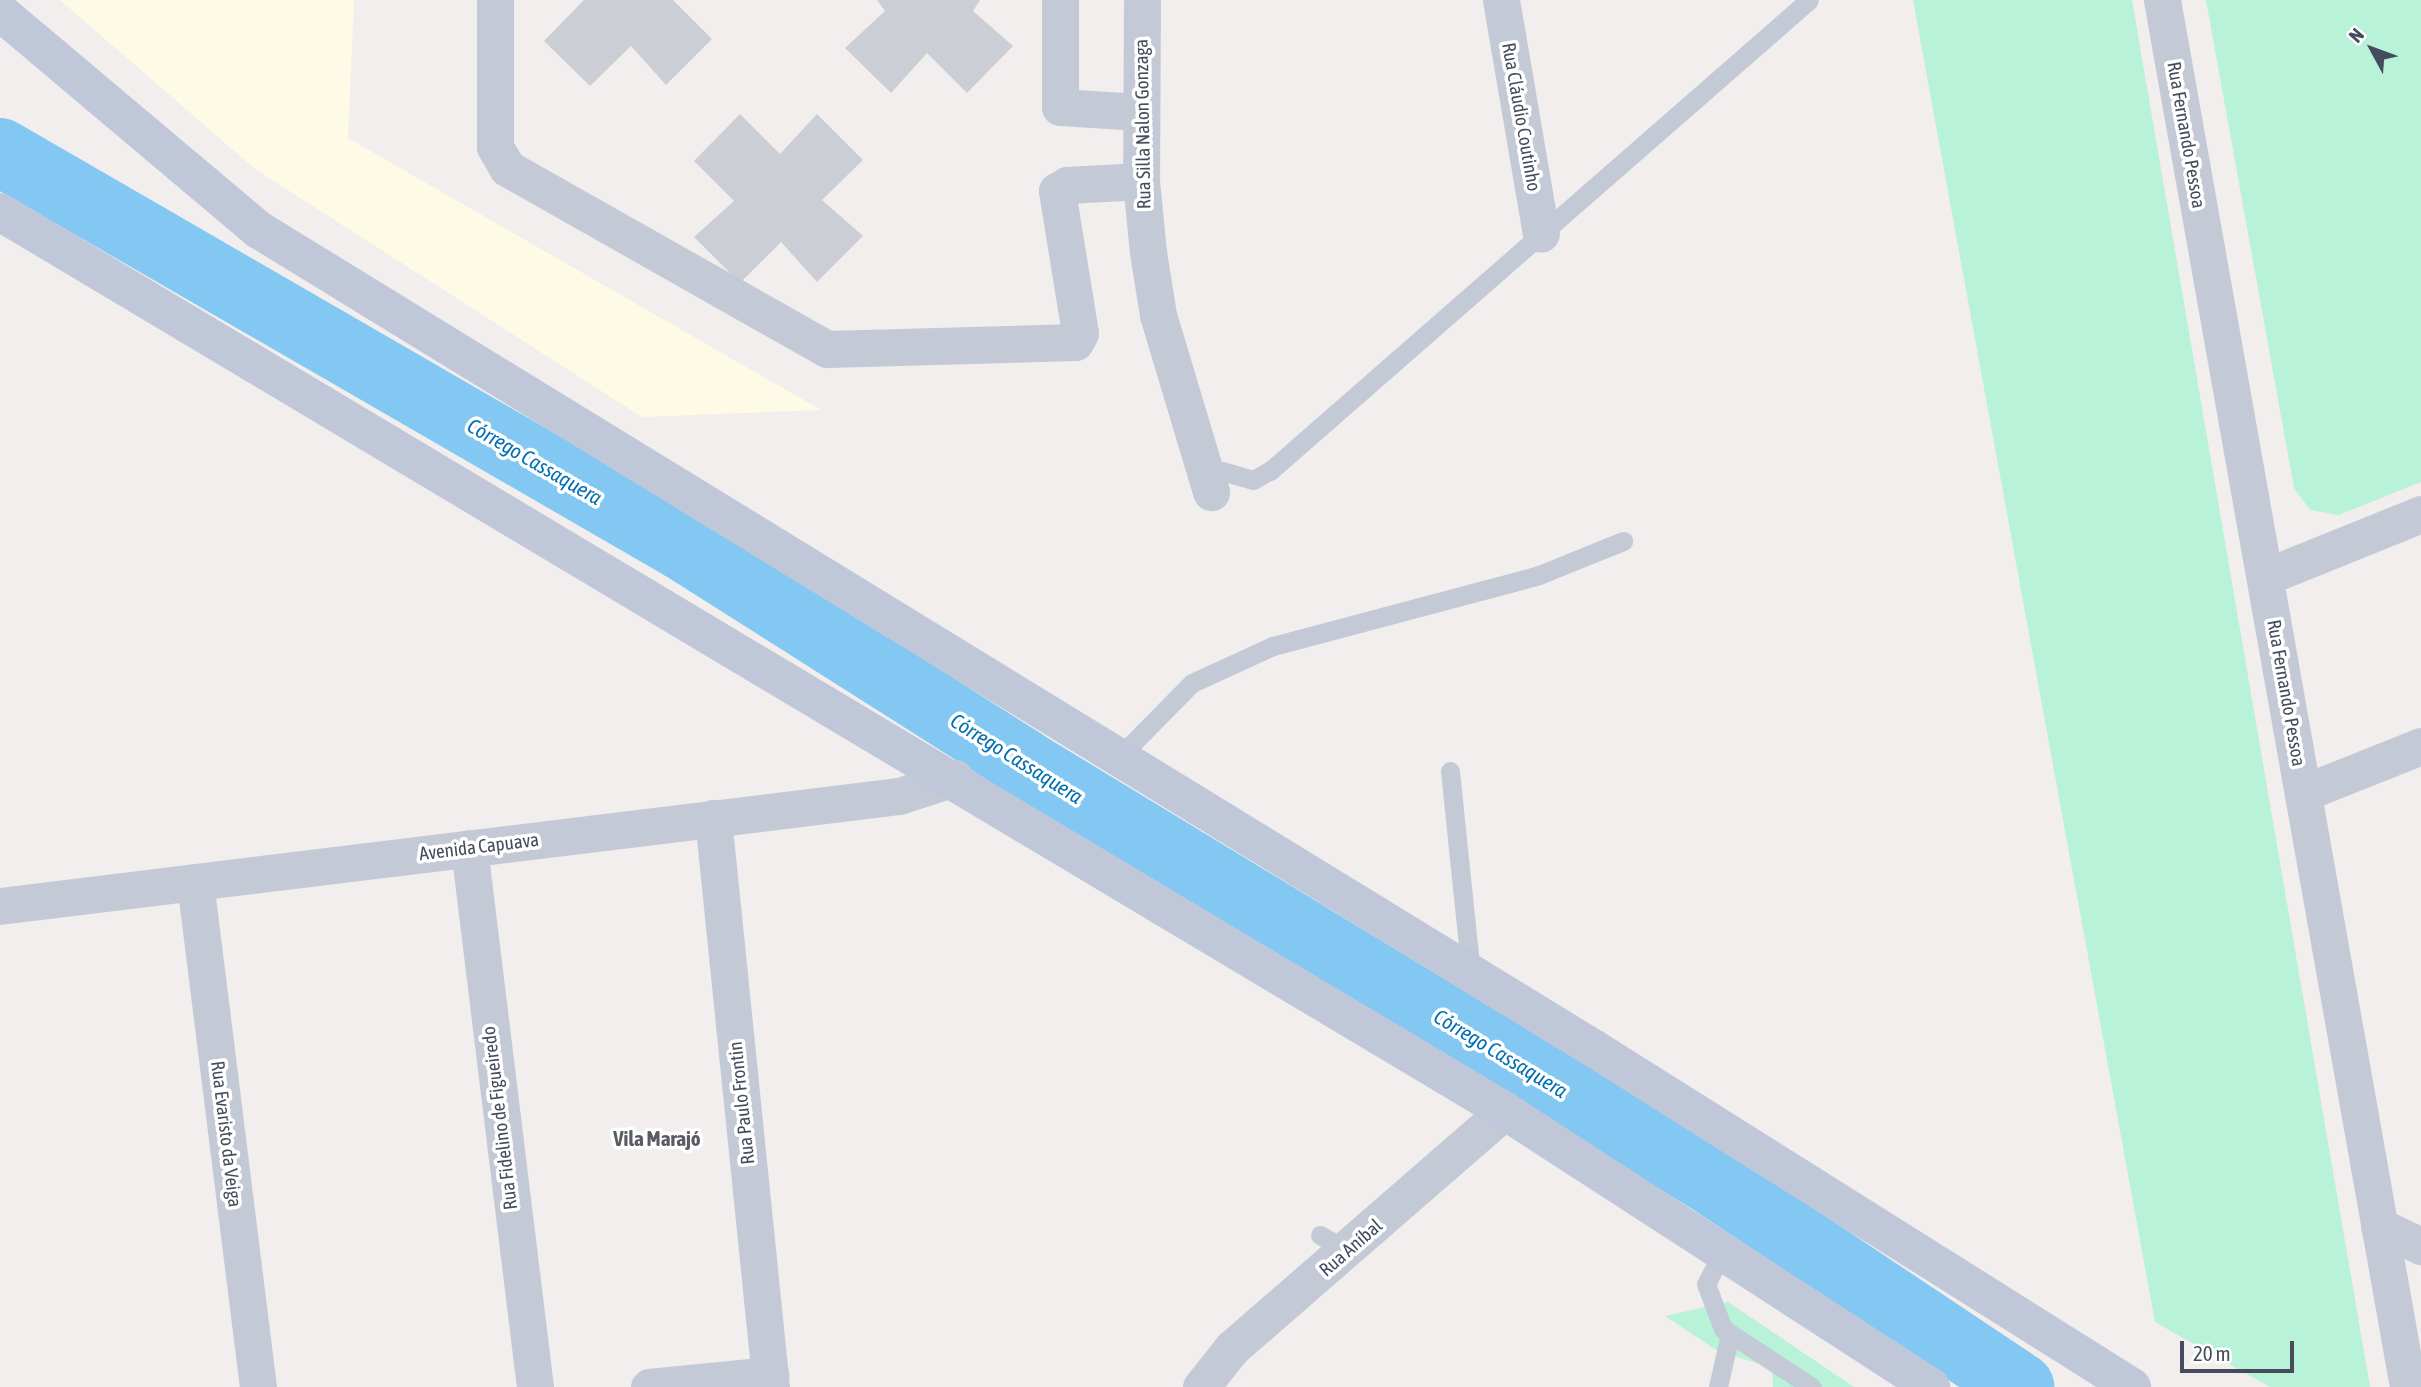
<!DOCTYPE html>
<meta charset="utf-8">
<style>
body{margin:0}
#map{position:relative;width:2421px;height:1387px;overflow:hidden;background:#f1eeed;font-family:"Asap Condensed",sans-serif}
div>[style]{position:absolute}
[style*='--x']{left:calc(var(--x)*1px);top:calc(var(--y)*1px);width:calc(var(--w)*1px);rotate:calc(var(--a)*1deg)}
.commercial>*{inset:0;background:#fdfae5}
.green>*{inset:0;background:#b8f2d8}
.river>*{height:68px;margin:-34px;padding:0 34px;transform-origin:34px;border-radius:34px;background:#82c8f2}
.building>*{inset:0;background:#ccced6}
.lane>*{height:19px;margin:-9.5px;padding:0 9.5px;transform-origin:9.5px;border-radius:9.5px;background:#c3cad6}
.street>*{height:37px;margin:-18.5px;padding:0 18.5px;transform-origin:18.5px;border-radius:18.5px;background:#c3cad6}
.secondary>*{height:38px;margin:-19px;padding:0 19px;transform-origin:19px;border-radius:19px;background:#bfc7d8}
span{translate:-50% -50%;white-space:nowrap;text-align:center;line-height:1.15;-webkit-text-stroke:7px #fff;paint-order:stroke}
.street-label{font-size:19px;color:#454d5d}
.water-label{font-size:21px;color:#026fb2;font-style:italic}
.neighbourhood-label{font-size:21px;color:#5a5c63;font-weight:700}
.north{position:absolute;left:2337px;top:14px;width:70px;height:70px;-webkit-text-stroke:5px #fff;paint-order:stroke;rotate:311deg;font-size:19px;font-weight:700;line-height:28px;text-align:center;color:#454d5d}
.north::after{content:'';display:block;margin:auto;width:24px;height:32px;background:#454d5d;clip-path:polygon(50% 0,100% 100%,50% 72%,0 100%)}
.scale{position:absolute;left:2180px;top:1341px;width:114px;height:32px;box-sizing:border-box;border:4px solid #454d5d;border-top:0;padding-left:9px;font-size:21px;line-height:24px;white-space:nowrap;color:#454d5d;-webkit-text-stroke:5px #fff;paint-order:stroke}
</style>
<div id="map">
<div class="commercial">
<i style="clip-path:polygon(60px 0,354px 0,348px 138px,821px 410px,642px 417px,255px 169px)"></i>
</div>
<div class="green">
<i style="clip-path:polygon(1913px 0,2132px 0,2370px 1387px,2270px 1387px,2155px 1322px)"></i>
<i style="clip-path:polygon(2206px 0,2421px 0,2421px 482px,2339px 515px,2310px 510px,2294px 488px)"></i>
<i style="clip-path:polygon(1728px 1302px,1854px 1387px,1773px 1387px,1772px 1368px,1718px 1351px,1665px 1316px)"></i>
</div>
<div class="river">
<i style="--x:0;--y:152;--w:788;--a:30.02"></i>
<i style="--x:682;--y:546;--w:406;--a:32.4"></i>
<i style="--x:1025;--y:764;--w:801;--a:31.27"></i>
<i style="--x:1710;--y:1180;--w:373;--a:33.7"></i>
</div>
<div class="building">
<i style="clip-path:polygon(584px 0,673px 0,712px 39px,666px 85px,631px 46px,590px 86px,544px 41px)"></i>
<i style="clip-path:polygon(877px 0,980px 0,973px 11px,1013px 46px,967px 93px,927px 53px,891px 93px,845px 48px,885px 11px)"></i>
<i style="clip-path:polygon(740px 114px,780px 154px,817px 114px,863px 160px,822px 200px,863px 236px,817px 282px,781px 242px,740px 283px,694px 237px,734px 201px,694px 161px)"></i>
</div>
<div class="lane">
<i style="--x:1212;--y:490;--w:21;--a:-62"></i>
<i style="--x:1222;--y:471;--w:32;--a:16"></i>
<i style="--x:1253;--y:480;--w:21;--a:-29"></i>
<i style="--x:1271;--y:470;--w:714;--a:-41.14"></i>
<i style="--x:1116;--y:760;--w:108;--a:-45.4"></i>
<i style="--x:1192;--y:683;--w:89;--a:-24.6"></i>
<i style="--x:1273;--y:646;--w:275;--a:-14.9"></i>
<i style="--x:1539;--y:575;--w:91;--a:-22"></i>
<i style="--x:1450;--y:771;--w:205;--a:84.1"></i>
<i style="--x:1320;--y:1235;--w:32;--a:30"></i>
<i style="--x:1724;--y:1249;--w:39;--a:117"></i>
<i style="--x:1706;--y:1284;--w:48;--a:69.3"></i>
<i style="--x:1723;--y:1329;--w:106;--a:33.1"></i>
<i style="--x:1718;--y:1387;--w:50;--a:-77.3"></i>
</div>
<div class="street">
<i style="--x:495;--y:0;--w:147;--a:90"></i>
<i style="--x:495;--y:147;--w:24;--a:60"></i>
<i style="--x:507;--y:168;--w:368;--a:29.5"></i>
<i style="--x:827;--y:349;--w:248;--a:-1.6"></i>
<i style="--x:1075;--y:342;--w:10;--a:-61"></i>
<i style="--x:1080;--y:333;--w:144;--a:-99.2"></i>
<i style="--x:1057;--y:191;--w:12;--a:-31"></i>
<i style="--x:1067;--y:185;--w:74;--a:-3.1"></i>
<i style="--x:1060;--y:0;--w:107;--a:90"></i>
<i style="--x:1060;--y:107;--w:80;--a:3.6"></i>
<i style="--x:1142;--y:0;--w:181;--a:90.3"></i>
<i style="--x:1141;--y:181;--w:71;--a:84.4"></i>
<i style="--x:1148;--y:252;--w:64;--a:81"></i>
<i style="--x:1158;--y:315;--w:185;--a:73.3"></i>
<i style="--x:1501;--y:0;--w:237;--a:80.3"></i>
<i style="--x:2162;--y:0;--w:1409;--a:79.94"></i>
<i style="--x:2265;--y:577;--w:168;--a:-22"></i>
<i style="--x:2303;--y:793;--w:127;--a:-21.7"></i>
<i style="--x:713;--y:818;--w:572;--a:84.18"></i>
<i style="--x:469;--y:848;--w:543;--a:83.02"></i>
<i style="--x:195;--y:882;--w:509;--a:82.89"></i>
<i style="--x:0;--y:906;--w:906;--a:-6.98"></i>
<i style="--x:899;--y:796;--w:59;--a:-17.8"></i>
<i style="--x:2379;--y:1226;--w:47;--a:25.5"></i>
<i style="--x:649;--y:1387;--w:122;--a:-5.7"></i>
<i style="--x:1201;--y:1387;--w:50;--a:-51.5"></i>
<i style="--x:1232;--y:1348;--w:362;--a:-41"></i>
</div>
<div class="secondary">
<i style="--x:0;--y:12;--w:339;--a:40.1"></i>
<i style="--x:259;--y:230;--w:1565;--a:31.52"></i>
<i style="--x:1593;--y:1048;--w:637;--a:32.17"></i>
<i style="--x:0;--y:212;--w:1753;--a:30.85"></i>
<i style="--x:1505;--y:1111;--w:508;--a:32.94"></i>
</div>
<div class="street-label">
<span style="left:1521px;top:117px;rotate:80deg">Rua Cláudio Coutinho</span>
<span style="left:1143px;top:124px;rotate:-91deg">Rua Silla Nalon Gonzaga</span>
<span style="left:2186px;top:135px;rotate:80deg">Rua Fernando Pessoa</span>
<span style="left:2286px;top:693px;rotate:80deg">Rua Fernando Pessoa</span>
<span style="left:479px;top:847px;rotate:-7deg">Avenida Capuava</span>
<span style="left:742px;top:1103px;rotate:-96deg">Rua Paulo Frontin</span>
<span style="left:500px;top:1118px;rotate:-97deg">Rua Fidelino de Figueiredo</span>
<span style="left:226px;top:1134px;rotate:83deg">Rua Evaristo da Veiga</span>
<span style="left:1351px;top:1248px;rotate:-41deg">Rua Aníbal</span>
</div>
<div class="water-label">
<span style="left:535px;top:461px;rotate:30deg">Córrego Cassaquera</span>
<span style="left:1017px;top:758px;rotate:32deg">Córrego Cassaquera</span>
<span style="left:1501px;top:1053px;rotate:31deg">Córrego Cassaquera</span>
</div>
<div class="neighbourhood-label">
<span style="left:657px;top:1138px">Vila Marajó</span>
</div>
<div class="north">N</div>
<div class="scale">20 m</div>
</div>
